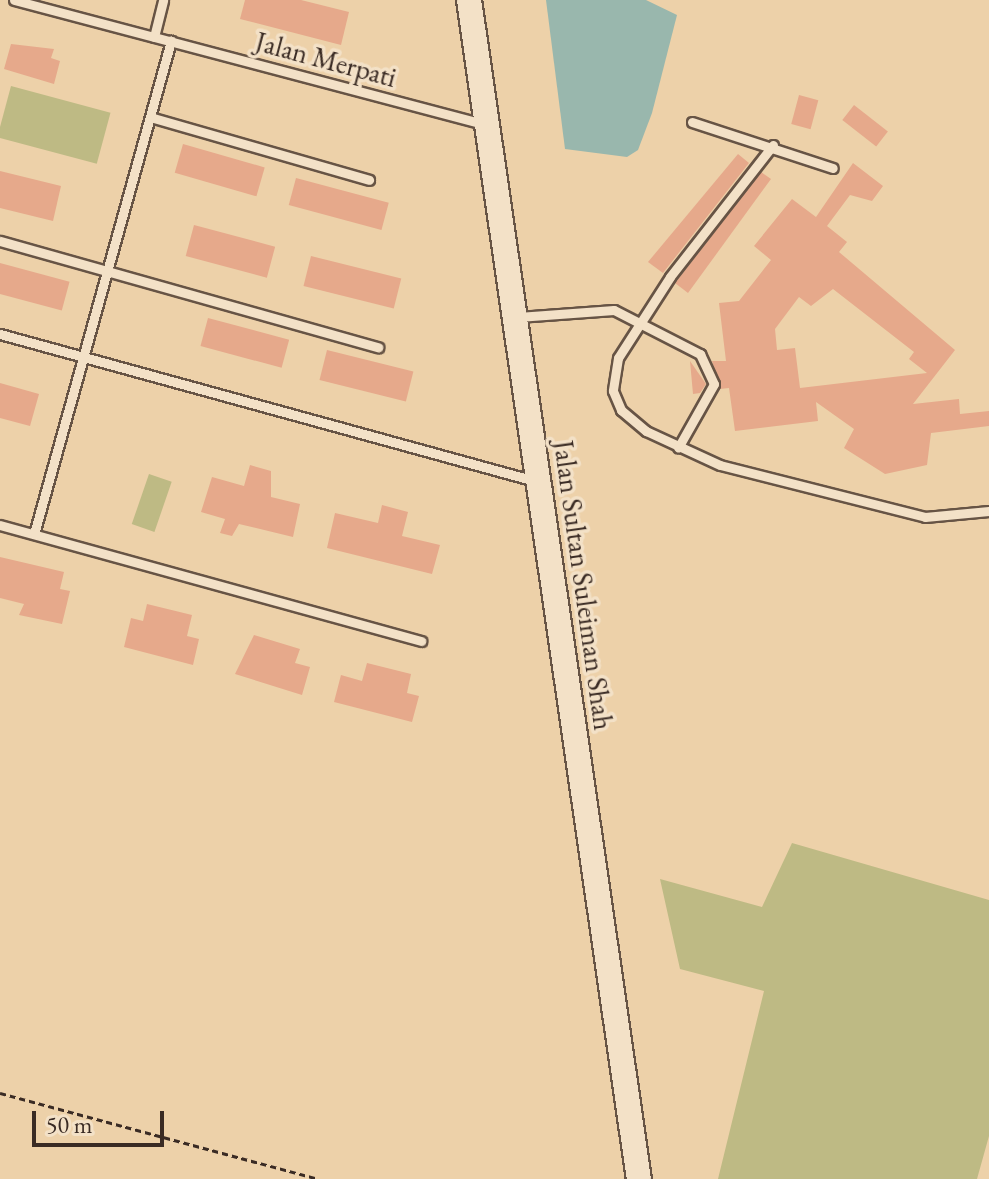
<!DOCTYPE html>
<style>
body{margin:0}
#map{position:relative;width:989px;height:1179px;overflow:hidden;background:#edd1a9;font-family:"EB Garamond",serif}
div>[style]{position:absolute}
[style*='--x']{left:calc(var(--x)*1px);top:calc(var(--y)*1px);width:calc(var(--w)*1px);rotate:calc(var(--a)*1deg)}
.green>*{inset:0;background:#beba84;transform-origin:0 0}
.water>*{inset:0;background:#99b7ad}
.building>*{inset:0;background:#e6a98b;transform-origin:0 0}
.path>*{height:3px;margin-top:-1.5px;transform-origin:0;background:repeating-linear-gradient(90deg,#3a2b24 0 6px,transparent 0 10px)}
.roads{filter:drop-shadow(2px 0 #675445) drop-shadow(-2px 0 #675445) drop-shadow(0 2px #675445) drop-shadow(0 -2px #675445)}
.service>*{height:9px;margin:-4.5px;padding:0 4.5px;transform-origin:4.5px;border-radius:4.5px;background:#f3e1c7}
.tertiary>*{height:24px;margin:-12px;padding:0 12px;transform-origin:12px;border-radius:12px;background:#f3e1c7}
span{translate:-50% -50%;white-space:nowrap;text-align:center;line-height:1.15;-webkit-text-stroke:7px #f3e1c7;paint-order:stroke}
.street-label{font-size:28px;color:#3a2b24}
.scale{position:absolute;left:32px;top:1111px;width:132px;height:36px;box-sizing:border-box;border:4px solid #3a2b24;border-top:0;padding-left:10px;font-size:24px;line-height:28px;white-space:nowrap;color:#3a2b24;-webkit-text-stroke:6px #f3e1c7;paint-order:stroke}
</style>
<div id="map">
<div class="green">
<i style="left:11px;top:86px;width:103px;height:53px;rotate:15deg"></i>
<i style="left:149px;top:474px;width:24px;height:53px;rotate:19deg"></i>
<i style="clip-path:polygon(792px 843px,989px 900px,989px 1136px,977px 1179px,718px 1179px,764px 991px,680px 969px,660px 879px,762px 907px)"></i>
</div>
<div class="water">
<i style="clip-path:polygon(546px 0,646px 0,677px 15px,652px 113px,638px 150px,627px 157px,565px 149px)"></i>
</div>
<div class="building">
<i style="clip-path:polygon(245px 0,301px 0,349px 12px,341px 45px,240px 19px)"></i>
<i style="clip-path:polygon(11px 44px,54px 49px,51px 58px,60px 61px,54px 84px,4px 69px)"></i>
<i style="left:799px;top:95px;width:20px;height:30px;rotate:15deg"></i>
<i style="left:854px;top:105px;width:43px;height:19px;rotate:38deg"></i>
<i style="left:183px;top:144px;width:85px;height:30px;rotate:16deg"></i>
<i style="clip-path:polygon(738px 154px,749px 163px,663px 273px,648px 262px)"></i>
<i style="clip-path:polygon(evenodd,853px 163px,883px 186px,872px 201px,850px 195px,827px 226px,847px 242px,839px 252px,955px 350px,913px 404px,959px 399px,960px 414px,989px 411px,989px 426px,931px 433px,927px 465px,885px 474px,844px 448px,854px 429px,816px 402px,818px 421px,735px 431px,729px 388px,720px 389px,712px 361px,726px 361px,719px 303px,739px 301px,771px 260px,754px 246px,792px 199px,816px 217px,853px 163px,833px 289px,914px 352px,909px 359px,927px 373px,800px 388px,795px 348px,777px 350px,775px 329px,799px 297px,811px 306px,833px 289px)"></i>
<i style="clip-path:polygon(0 171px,61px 186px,53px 221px,0 208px)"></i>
<i style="clip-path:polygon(761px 172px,771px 179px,688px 293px,675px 283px)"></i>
<i style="left:296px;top:178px;width:96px;height:28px;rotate:15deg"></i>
<i style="left:194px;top:225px;width:84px;height:32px;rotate:15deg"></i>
<i style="left:311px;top:256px;width:93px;height:31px;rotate:14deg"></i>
<i style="left:0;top:263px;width:72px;height:30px;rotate:15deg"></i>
<i style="left:208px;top:318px;width:84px;height:29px;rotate:15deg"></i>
<i style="left:327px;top:350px;width:89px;height:31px;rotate:14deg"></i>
<i style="clip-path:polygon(690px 361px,706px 384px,700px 393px,693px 394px)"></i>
<i style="clip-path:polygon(0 383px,39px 394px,30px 426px,0 418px)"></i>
<i style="clip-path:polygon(250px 465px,271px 471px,271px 497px,300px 504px,293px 537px,239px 524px,232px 536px,220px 533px,225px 519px,201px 512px,212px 477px,244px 486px)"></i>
<i style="clip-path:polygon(382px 505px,408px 512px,402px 536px,440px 545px,432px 574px,327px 548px,335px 513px,378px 523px)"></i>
<i style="clip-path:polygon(0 557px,64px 572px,60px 589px,70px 591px,62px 624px,19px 615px,24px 604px,0 598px)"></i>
<i style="clip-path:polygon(147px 604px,192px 615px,187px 636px,199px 639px,193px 665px,124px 647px,131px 618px,143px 621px)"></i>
<i style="clip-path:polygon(254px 635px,300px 649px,295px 663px,310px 667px,302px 695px,235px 674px)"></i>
<i style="clip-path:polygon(367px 663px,411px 674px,407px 693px,419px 696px,412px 722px,334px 702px,341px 675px,362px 681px)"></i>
</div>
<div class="path">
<i style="--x:0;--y:1093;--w:330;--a:15.1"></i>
</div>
<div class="roads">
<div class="service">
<i style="--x:14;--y:0;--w:486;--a:14.8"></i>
<i style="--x:154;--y:37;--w:38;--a:-76"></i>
<i style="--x:150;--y:117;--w:228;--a:16"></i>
<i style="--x:692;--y:122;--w:148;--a:18.1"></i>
<i style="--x:773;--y:145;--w:167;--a:128"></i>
<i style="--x:670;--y:277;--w:96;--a:122.7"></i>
<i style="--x:618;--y:358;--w:33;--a:99"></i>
<i style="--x:613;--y:391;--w:21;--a:67"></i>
<i style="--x:621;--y:410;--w:33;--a:40"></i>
<i style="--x:646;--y:431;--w:81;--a:24.7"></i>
<i style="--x:720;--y:465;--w:211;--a:14.2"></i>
<i style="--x:925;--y:517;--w:64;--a:-5.4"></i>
<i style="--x:0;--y:241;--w:393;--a:15.7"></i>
<i style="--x:518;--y:317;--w:96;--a:-4.2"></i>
<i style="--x:614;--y:310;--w:97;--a:27.1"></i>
<i style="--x:700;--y:354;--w:33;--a:65"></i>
<i style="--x:714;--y:384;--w:73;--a:119.4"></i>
<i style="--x:0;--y:334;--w:555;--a:15.36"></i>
<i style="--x:0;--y:525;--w:437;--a:15.4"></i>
<i style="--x:34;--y:534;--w:512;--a:-74.47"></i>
</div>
<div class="tertiary">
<i style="--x:469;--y:0;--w:1191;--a:81.8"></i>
</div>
</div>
<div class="street-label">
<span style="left:326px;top:59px;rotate:15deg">Jalan Merpati</span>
<span style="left:584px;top:585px;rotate:82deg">Jalan Sultan Suleiman Shah</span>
</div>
<div class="scale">50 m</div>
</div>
